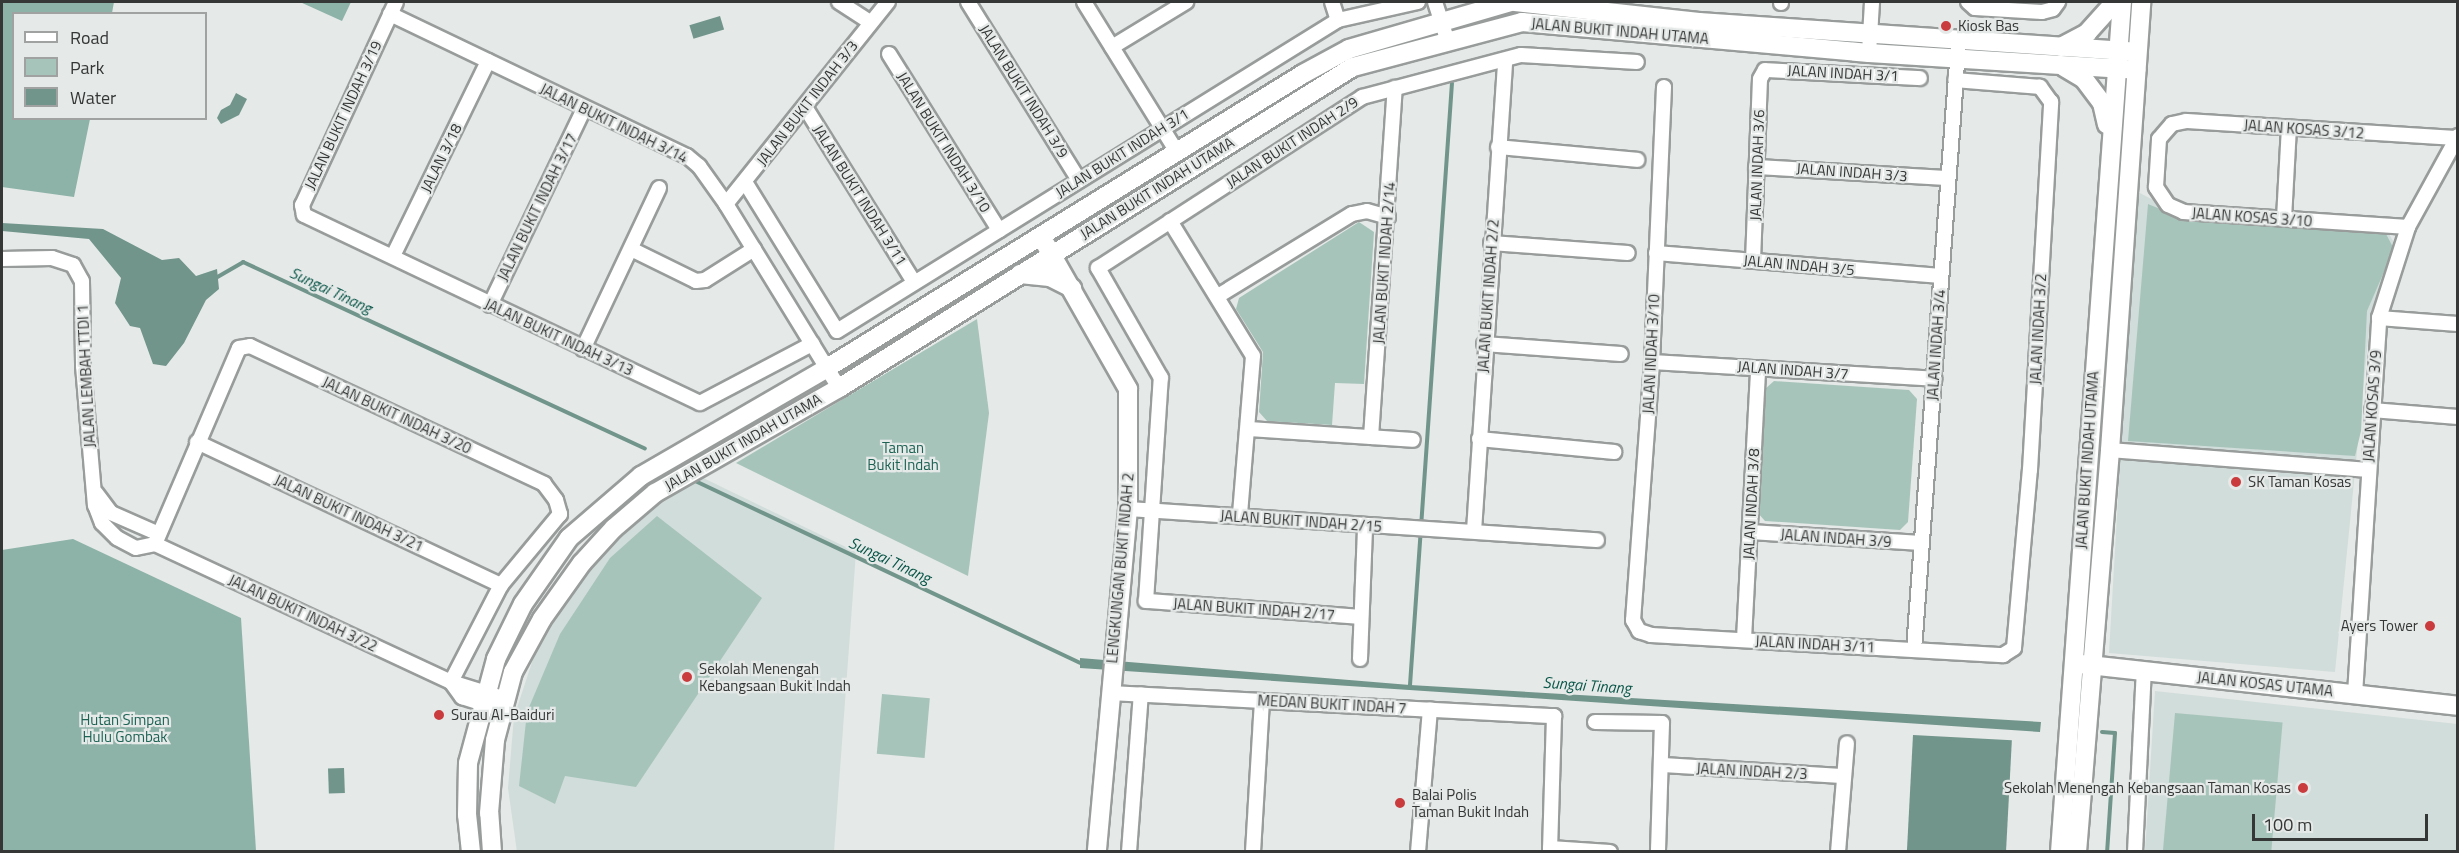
<!DOCTYPE html>
<style>
body{margin:0}
#map{position:relative;width:2459px;height:853px;overflow:hidden;background:#e5e9e8;font-family:"Titillium Web",sans-serif}
div>[style]{position:absolute}
[style*='--x']{left:calc(var(--x)*1px);top:calc(var(--y)*1px);width:calc(var(--w)*1px);rotate:calc(var(--a)*1deg)}
.built>*{inset:0;background:#d1ddda}
.green>*{inset:0;background:#a7c4bb;transform-origin:0 0}
.forest>*{inset:0;background:#8db2a7}
.water>*{inset:0;background:#71958b;transform-origin:0 0}
.stream>*{height:4px;margin:-2px;padding:0 2px;transform-origin:2px;border-radius:2px;background:#71958b}
.roads{filter:drop-shadow(2px 0 #989c9b) drop-shadow(-2px 0 #989c9b) drop-shadow(0 2px #989c9b) drop-shadow(0 -2px #989c9b)}
.street>*{height:14px;margin:-7px;padding:0 7px;transform-origin:7px;border-radius:7px;background:#fff}
.secondary>*{height:18px;margin:-9px;padding:0 9px;transform-origin:9px;border-radius:9px;background:#fff}
.dots>*{width:16px;height:16px;translate:-50% -50%;box-sizing:border-box;border:3px solid #e5e9e8;border-radius:50%}
span{translate:-50% -50%;white-space:nowrap;text-align:center;line-height:1.15;-webkit-text-stroke:4.5px #e5e9e8;paint-order:stroke}
.poi-label{font-size:15px;color:#353736}
.left{translate:0 -50%;text-align:left}
.right{translate:-100% -50%;text-align:right}
.street-label{font-size:15px;color:#353736}
.park-label{font-size:15px;color:#1d6354}
.water-label{font-size:16px;color:#095648;font-style:italic}
.frame{position:absolute;inset:0;border:3px solid #353736;pointer-events:none}
.legend{position:absolute;left:12px;top:12px;width:195px;height:108px;box-sizing:border-box;background:#e5e9e8;border:2px solid #9fa2a1;margin:0;padding:8px 10px;list-style:none;font-size:18px;color:#353736}
.legend li{display:flex;align-items:center;gap:12px;height:30px}
.legend b{width:30px;border:2px solid #9fa2a1}
.scale{position:absolute;left:2252px;top:814px;width:176px;height:27px;box-sizing:border-box;border:3px solid #353736;border-top:0;padding-left:8px;font-size:18px;line-height:21px;white-space:nowrap;color:#353736;-webkit-text-stroke:4px #e5e9e8;paint-order:stroke}
</style>
<div id="map">
<div class="built">
<i style="clip-path:polygon(2136px 191px,2184px 216px,2388px 232px,2397px 248px,2371px 311px,2335px 672px,2109px 653px)"></i>
<i style="clip-path:polygon(695px 474px,856px 552px,834px 851px,517px 852px,508px 788px,514px 717px,540px 638px,590px 562px,642px 510px)"></i>
<i style="clip-path:polygon(2155px 691px,2457px 724px,2457px 851px,2145px 852px)"></i>
</div>
<div class="green">
<i style="clip-path:polygon(2148px 204px,2184px 219px,2386px 234px,2394px 249px,2367px 311px,2361px 431px,2355px 456px,2128px 441px)"></i>
<i style="clip-path:polygon(1359px 222px,1374px 232px,1364px 384px,1335px 383px,1332px 425px,1267px 421px,1259px 412px,1263px 352px,1236px 309px,1239px 298px)"></i>
<i style="clip-path:polygon(977px 319px,989px 413px,968px 576px,736px 463px)"></i>
<i style="clip-path:polygon(1774px 381px,1909px 390px,1917px 399px,1908px 522px,1900px 530px,1765px 521px,1757px 512px,1765px 389px)"></i>
<i style="clip-path:polygon(657px 516px,762px 598px,636px 787px,565px 776px,555px 804px,519px 786px,527px 712px,560px 634px,610px 558px)"></i>
<i style="left:882px;top:694px;width:48px;height:60px;rotate:5deg"></i>
<i style="left:2175px;top:713px;width:108px;height:138px;rotate:5deg"></i>
</div>
<div class="forest">
<i style="clip-path:polygon(2px 2px,114px 2px,112px 13px,14px 14px,14px 118px,90px 119px,74px 197px,2px 187px)"></i>
<i style="clip-path:polygon(300px 2px,351px 2px,342px 21px)"></i>
<i style="clip-path:polygon(73px 539px,241px 618px,256px 851px,2px 851px,2px 550px)"></i>
</div>
<div class="water">
<i style="left:720px;top:16px;width:14px;height:32px;rotate:73deg"></i>
<i style="clip-path:polygon(236px 93px,247px 99px,239px 115px,221px 124px,217px 118px,221px 110px,230px 105px)"></i>
<i style="clip-path:polygon(2px 223px,103px 229px,162px 260px,179px 258px,196px 276px,217px 269px,219px 289px,206px 300px,184px 343px,166px 366px,153px 364px,140px 328px,130px 326px,115px 303px,121px 278px,89px 239px,2px 231px)"></i>
<i style="clip-path:polygon(1080px 658px,1410px 685px,2041px 722px,2040px 732px,1080px 668px)"></i>
<i style="left:1913px;top:735px;width:99px;height:116px;rotate:3deg"></i>
<i style="left:344px;top:768px;width:25px;height:16px;rotate:88deg"></i>
</div>
<div class="stream">
<i style="--x:214;--y:279;--w:34;--a:-30"></i>
<i style="--x:243;--y:262;--w:443;--a:24.9"></i>
<i style="--x:691;--y:479;--w:430;--a:25.3"></i>
<i style="--x:1410;--y:685;--w:603;--a:-86.01"></i>
<i style="--x:2102;--y:732;--w:13;--a:4"></i>
<i style="--x:2115;--y:733;--w:119;--a:93.8"></i>
</div>
<div class="roads">
<div class="street">
<i style="--x:396;--y:2;--w:224;--a:114.8"></i>
<i style="--x:302;--y:205;--w:10;--a:79"></i>
<i style="--x:304;--y:215;--w:438;--a:25.4"></i>
<i style="--x:700;--y:403;--w:127;--a:-27.8"></i>
<i style="--x:839;--y:2;--w:37;--a:33"></i>
<i style="--x:968;--y:2;--w:210;--a:58.1"></i>
<i style="--x:1084;--y:2;--w:176;--a:58.2"></i>
<i style="--x:1332;--y:2;--w:19;--a:72"></i>
<i style="--x:1435;--y:2;--w:40;--a:72"></i>
<i style="--x:1968;--y:2;--w:9;--a:41"></i>
<i style="--x:1975;--y:8;--w:67;--a:3.4"></i>
<i style="--x:2042;--y:12;--w:11;--a:-15"></i>
<i style="--x:2053;--y:9;--w:9;--a:-54"></i>
<i style="--x:1781;--y:3;--w:1;--a:-90"></i>
<i style="--x:390;--y:14;--w:329;--a:25.6"></i>
<i style="--x:687;--y:156;--w:16;--a:40"></i>
<i style="--x:699;--y:166;--w:47;--a:54.6"></i>
<i style="--x:726;--y:204;--w:216;--a:58.4"></i>
<i style="--x:1112;--y:47;--w:87;--a:-31.3"></i>
<i style="--x:1869;--y:53;--w:51;--a:-86.6"></i>
<i style="--x:889;--y:54;--w:208;--a:58"></i>
<i style="--x:1664;--y:87;--w:275;--a:92.5"></i>
<i style="--x:1652;--y:362;--w:259;--a:94.2"></i>
<i style="--x:1633;--y:620;--w:13;--a:61"></i>
<i style="--x:1639;--y:631;--w:13;--a:18"></i>
<i style="--x:1651;--y:635;--w:353;--a:3.3"></i>
<i style="--x:2003;--y:655;--w:13;--a:-32"></i>
<i style="--x:2014;--y:648;--w:179;--a:-84.9"></i>
<i style="--x:2030;--y:470;--w:369;--a:-86.7"></i>
<i style="--x:2051;--y:102;--w:19;--a:-126"></i>
<i style="--x:2040;--y:87;--w:85;--a:-175.3"></i>
<i style="--x:805;--y:107;--w:206;--a:58.1"></i>
<i style="--x:1498;--y:147;--w:140;--a:5.3"></i>
<i style="--x:1756;--y:167;--w:192;--a:3.3"></i>
<i style="--x:745;--y:182;--w:175;--a:58.3"></i>
<i style="--x:837;--y:331;--w:590;--a:-31.83"></i>
<i style="--x:1338;--y:20;--w:82;--a:-12.7"></i>
<i style="--x:726;--y:204;--w:259;--a:-51.3"></i>
<i style="--x:2284;--y:219;--w:91;--a:-86.9"></i>
<i style="--x:1170;--y:221;--w:158;--a:58.4"></i>
<i style="--x:1253;--y:356;--w:160;--a:94.7"></i>
<i style="--x:2408;--y:227;--w:225;--a:-176.2"></i>
<i style="--x:2184;--y:212;--w:17;--a:-156"></i>
<i style="--x:2168;--y:205;--w:22;--a:-124"></i>
<i style="--x:2156;--y:187;--w:48;--a:-86.4"></i>
<i style="--x:2159;--y:139;--w:20;--a:-49"></i>
<i style="--x:2172;--y:124;--w:14;--a:-12"></i>
<i style="--x:2186;--y:121;--w:271;--a:3.6"></i>
<i style="--x:1491;--y:243;--w:137;--a:4.2"></i>
<i style="--x:631;--y:249;--w:72;--a:26.2"></i>
<i style="--x:696;--y:281;--w:9;--a:-6"></i>
<i style="--x:705;--y:280;--w:58;--a:-32.3"></i>
<i style="--x:1656;--y:253;--w:286;--a:4.6"></i>
<i style="--x:393;--y:256;--w:217;--a:-64"></i>
<i style="--x:2;--y:259;--w:50;--a:-1.1"></i>
<i style="--x:52;--y:258;--w:22;--a:18"></i>
<i style="--x:73;--y:265;--w:18;--a:61"></i>
<i style="--x:82;--y:281;--w:85;--a:89.3"></i>
<i style="--x:83;--y:366;--w:140;--a:85.1"></i>
<i style="--x:95;--y:505;--w:19;--a:69"></i>
<i style="--x:102;--y:523;--w:21;--a:45"></i>
<i style="--x:117;--y:538;--w:21;--a:28"></i>
<i style="--x:136;--y:548;--w:19;--a:-12"></i>
<i style="--x:1753;--y:261;--w:182;--a:-87.8"></i>
<i style="--x:1760;--y:79;--w:10;--a:-61"></i>
<i style="--x:1765;--y:70;--w:155;--a:3"></i>
<i style="--x:1218;--y:296;--w:157;--a:-31.5"></i>
<i style="--x:1352;--y:214;--w:15;--a:-11"></i>
<i style="--x:1367;--y:211;--w:22;--a:16"></i>
<i style="--x:490;--y:305;--w:217;--a:-64.4"></i>
<i style="--x:2379;--y:318;--w:79;--a:4.3"></i>
<i style="--x:1484;--y:344;--w:137;--a:4.2"></i>
<i style="--x:583;--y:349;--w:178;--a:-64.7"></i>
<i style="--x:1652;--y:362;--w:283;--a:3.4"></i>
<i style="--x:2372;--y:410;--w:86;--a:4.7"></i>
<i style="--x:1249;--y:429;--w:164;--a:3.8"></i>
<i style="--x:1371;--y:437;--w:350;--a:-86.1"></i>
<i style="--x:1479;--y:439;--w:136;--a:5.5"></i>
<i style="--x:197;--y:442;--w:336;--a:25.2"></i>
<i style="--x:2110;--y:450;--w:259;--a:4.4"></i>
<i style="--x:96;--y:493;--w:25;--a:53"></i>
<i style="--x:111;--y:513;--w:52;--a:23.6"></i>
<i style="--x:1128;--y:509;--w:470;--a:3.8"></i>
<i style="--x:1474;--y:531;--w:472;--a:-86.2"></i>
<i style="--x:1750;--y:532;--w:172;--a:3.7"></i>
<i style="--x:155;--y:544;--w:213;--a:-66.8"></i>
<i style="--x:239;--y:348;--w:11;--a:-10"></i>
<i style="--x:250;--y:346;--w:325;--a:25.1"></i>
<i style="--x:544;--y:484;--w:20;--a:53"></i>
<i style="--x:556;--y:500;--w:15;--a:74"></i>
<i style="--x:560;--y:514;--w:92;--a:129.7"></i>
<i style="--x:501;--y:585;--w:109;--a:117.3"></i>
<i style="--x:155;--y:544;--w:327;--a:25"></i>
<i style="--x:451;--y:682;--w:54;--a:17.1"></i>
<i style="--x:1361;--y:617;--w:216;--a:-175.7"></i>
<i style="--x:1146;--y:601;--w:224;--a:-86.2"></i>
<i style="--x:1161;--y:378;--w:127;--a:-119.8"></i>
<i style="--x:1098;--y:268;--w:315;--a:-32.9"></i>
<i style="--x:1362;--y:97;--w:164;--a:-14.8"></i>
<i style="--x:1521;--y:55;--w:116;--a:3.5"></i>
<i style="--x:1744;--y:639;--w:271;--a:-87"></i>
<i style="--x:1914;--y:650;--w:603;--a:-85.81"></i>
<i style="--x:1360;--y:659;--w:133;--a:-87.8"></i>
<i style="--x:451;--y:682;--w:19;--a:54"></i>
<i style="--x:462;--y:697;--w:33;--a:18"></i>
<i style="--x:1110;--y:693;--w:445;--a:3"></i>
<i style="--x:1554;--y:716;--w:136;--a:91.7"></i>
<i style="--x:2355;--y:694;--w:377;--a:-86.3"></i>
<i style="--x:2379;--y:318;--w:96;--a:-72.3"></i>
<i style="--x:2408;--y:227;--w:104;--a:-61.2"></i>
<i style="--x:1595;--y:722;--w:67;--a:0.9"></i>
<i style="--x:1662;--y:723;--w:129;--a:91.8"></i>
<i style="--x:1662;--y:765;--w:181;--a:3.5"></i>
<i style="--x:1550;--y:848;--w:60;--a:3.8"></i>
<i style="--x:1129;--y:852;--w:158;--a:-85.7"></i>
<i style="--x:1253;--y:852;--w:151;--a:-86.6"></i>
<i style="--x:1418;--y:852;--w:143;--a:-85.2"></i>
<i style="--x:1838;--y:852;--w:109;--a:-85.3"></i>
<i style="--x:2135;--y:852;--w:181;--a:-87.2"></i>
</div>
<div class="secondary">
<i style="--x:1515;--y:2;--w:185;--a:6.2"></i>
<i style="--x:1699;--y:22;--w:431;--a:3.9"></i>
<i style="--x:2061;--y:47;--w:30;--a:-28"></i>
<i style="--x:2087;--y:33;--w:42;--a:-47.9"></i>
<i style="--x:2064;--y:67;--w:23;--a:31"></i>
<i style="--x:2084;--y:79;--w:30;--a:53"></i>
<i style="--x:2102;--y:103;--w:22;--a:77"></i>
<i style="--x:1046;--y:245;--w:166;--a:60.3"></i>
<i style="--x:1128;--y:389;--w:120;--a:90"></i>
<i style="--x:1128;--y:509;--w:344;--a:95.2"></i>
<i style="--x:1020;--y:274;--w:30;--a:6"></i>
<i style="--x:1050;--y:277;--w:25;--a:27"></i>
<i style="--x:2080;--y:664;--w:380;--a:6.3"></i>
<i style="--x:471;--y:852;--w:37;--a:-96"></i>
<i style="--x:467;--y:815;--w:52;--a:-88.9"></i>
<i style="--x:468;--y:763;--w:108;--a:-74.9"></i>
<i style="--x:496;--y:659;--w:61;--a:-63.9"></i>
<i style="--x:523;--y:604;--w:80;--a:-55.1"></i>
<i style="--x:569;--y:538;--w:95;--a:-40.7"></i>
<i style="--x:641;--y:476;--w:215;--a:-30.1"></i>
<i style="--x:827;--y:368;--w:559;--a:-31.7"></i>
<i style="--x:1303;--y:74;--w:52;--a:-28.5"></i>
<i style="--x:1349;--y:49;--w:169;--a:-16.2"></i>
<i style="--x:492;--y:852;--w:39;--a:-94"></i>
<i style="--x:489;--y:813;--w:73;--a:-85.3"></i>
<i style="--x:495;--y:740;--w:70;--a:-75.2"></i>
<i style="--x:513;--y:672;--w:60;--a:-61.3"></i>
<i style="--x:542;--y:619;--w:69;--a:-54.5"></i>
<i style="--x:582;--y:563;--w:47;--a:-47.6"></i>
<i style="--x:614;--y:528;--w:54;--a:-40.5"></i>
<i style="--x:655;--y:493;--w:212;--a:-29.7"></i>
<i style="--x:839;--y:388;--w:606;--a:-31.99"></i>
<i style="--x:1353;--y:67;--w:175;--a:-14.9"></i>
<i style="--x:1522;--y:22;--w:348;--a:5.1"></i>
<i style="--x:1869;--y:53;--w:268;--a:3.6"></i>
<i style="--x:2060;--y:852;--w:852;--a:-85.83"></i>
<i style="--x:2077;--y:852;--w:403;--a:-85.3"></i>
<i style="--x:2110;--y:450;--w:449;--a:-86"></i>
</div>
</div>
<div class="dots">
<i style="left:1946px;top:26px;background:#ca3b3d"></i>
<i style="left:2236px;top:482px;background:#ca3b3d"></i>
<i style="left:2430px;top:626px;background:#ca3b3d"></i>
<i style="left:687px;top:677px;background:#ca3b3d"></i>
<i style="left:439px;top:715px;background:#ca3b3d"></i>
<i style="left:2303px;top:788px;background:#ca3b3d"></i>
<i style="left:1400px;top:803px;background:#ca3b3d"></i>
</div>
<div class="poi-label">
<span class="left" style="left:1958px;top:26px">Kiosk Bas</span>
<span class="left" style="left:2248px;top:482px">SK Taman Kosas</span>
<span class="right" style="left:2418px;top:626px">Ayers Tower</span>
<span class="left" style="left:699px;top:677px">Sekolah Menengah<br>Kebangsaan Bukit Indah</span>
<span class="left" style="left:451px;top:715px">Surau Al-Baiduri</span>
<span class="right" style="left:2291px;top:788px">Sekolah Menengah Kebangsaan Taman Kosas</span>
<span class="left" style="left:1412px;top:803px">Balai Polis<br>Taman Bukit Indah</span>
</div>
<div class="street-label">
<span style="left:1620px;top:31px;rotate:5deg">JALAN BUKIT INDAH UTAMA</span>
<span style="left:1843px;top:73px;rotate:3deg">JALAN INDAH 3/1</span>
<span style="left:1024px;top:91px;rotate:58deg">JALAN BUKIT INDAH 3/9</span>
<span style="left:807px;top:103px;rotate:-52deg">JALAN BUKIT INDAH 3/3</span>
<span style="left:343px;top:115px;rotate:-65deg">JALAN BUKIT INDAH 3/19</span>
<span style="left:614px;top:123px;rotate:26deg">JALAN BUKIT INDAH 3/14</span>
<span style="left:2304px;top:129px;rotate:4deg">JALAN KOSAS 3/12</span>
<span style="left:944px;top:142px;rotate:58deg">JALAN BUKIT INDAH 3/10</span>
<span style="left:1292px;top:142px;rotate:-33deg">JALAN BUKIT INDAH 2/9</span>
<span style="left:1122px;top:153px;rotate:-32deg">JALAN BUKIT INDAH 3/1</span>
<span style="left:441px;top:158px;rotate:-64deg">JALAN 3/18</span>
<span style="left:1757px;top:165px;rotate:-88deg">JALAN INDAH 3/6</span>
<span style="left:1852px;top:172px;rotate:4deg">JALAN INDAH 3/3</span>
<span style="left:1157px;top:188px;rotate:-32deg">JALAN BUKIT INDAH UTAMA</span>
<span style="left:860px;top:195px;rotate:58deg">JALAN BUKIT INDAH 3/11</span>
<span style="left:537px;top:207px;rotate:-64deg">JALAN BUKIT INDAH 3/17</span>
<span style="left:2252px;top:217px;rotate:4deg">JALAN KOSAS 3/10</span>
<span style="left:1384px;top:263px;rotate:-86deg">JALAN BUKIT INDAH 2/14</span>
<span style="left:1799px;top:265px;rotate:5deg">JALAN INDAH 3/5</span>
<span style="left:1488px;top:296px;rotate:-86deg">JALAN BUKIT INDAH 2/2</span>
<span style="left:2038px;top:329px;rotate:-87deg">JALAN INDAH 3/2</span>
<span style="left:559px;top:337px;rotate:25deg">JALAN BUKIT INDAH 3/13</span>
<span style="left:1936px;top:345px;rotate:-86deg">JALAN INDAH 3/4</span>
<span style="left:1651px;top:354px;rotate:-87deg">JALAN INDAH 3/10</span>
<span style="left:1793px;top:370px;rotate:4deg">JALAN INDAH 3/7</span>
<span style="left:86px;top:376px;rotate:-93deg">JALAN LEMBAH TTDI 1</span>
<span style="left:2372px;top:406px;rotate:-86deg">JALAN KOSAS 3/9</span>
<span style="left:397px;top:415px;rotate:25deg">JALAN BUKIT INDAH 3/20</span>
<span style="left:743px;top:442px;rotate:-30deg">JALAN BUKIT INDAH UTAMA</span>
<span style="left:2087px;top:460px;rotate:-86deg">JALAN BUKIT INDAH UTAMA</span>
<span style="left:1751px;top:504px;rotate:-87deg">JALAN INDAH 3/8</span>
<span style="left:349px;top:513px;rotate:25deg">JALAN BUKIT INDAH 3/21</span>
<span style="left:1301px;top:521px;rotate:4deg">JALAN BUKIT INDAH 2/15</span>
<span style="left:1836px;top:538px;rotate:4deg">JALAN INDAH 3/9</span>
<span style="left:1120px;top:568px;rotate:-85deg">LENGKUNGAN BUKIT INDAH 2</span>
<span style="left:1254px;top:609px;rotate:4deg">JALAN BUKIT INDAH 2/17</span>
<span style="left:303px;top:613px;rotate:25deg">JALAN BUKIT INDAH 3/22</span>
<span style="left:1815px;top:644px;rotate:3deg">JALAN INDAH 3/11</span>
<span style="left:2265px;top:684px;rotate:6deg">JALAN KOSAS UTAMA</span>
<span style="left:1332px;top:704px;rotate:3deg">MEDAN BUKIT INDAH 7</span>
<span style="left:1752px;top:771px;rotate:3deg">JALAN INDAH 2/3</span>
</div>
<div class="park-label">
<span style="left:903px;top:456px">Taman<br>Bukit Indah</span>
<span style="left:125px;top:728px">Hutan Simpan<br>Hulu Gombak</span>
</div>
<div class="water-label">
<span style="left:331px;top:290px;rotate:25deg">Sungai Tinang</span>
<span style="left:890px;top:560px;rotate:25deg">Sungai Tinang</span>
<span style="left:1587px;top:685px;rotate:4deg">Sungai Tinang</span>
</div>
<div class="frame"></div>
<ul class="legend">
<li><b style="height:8px;background:#fff"></b>Road</li>
<li><b style="height:16px;background:#a7c4bb"></b>Park</li>
<li><b style="height:16px;background:#71958b"></b>Water</li>
</ul>
<div class="scale">100 m</div>
</div>
